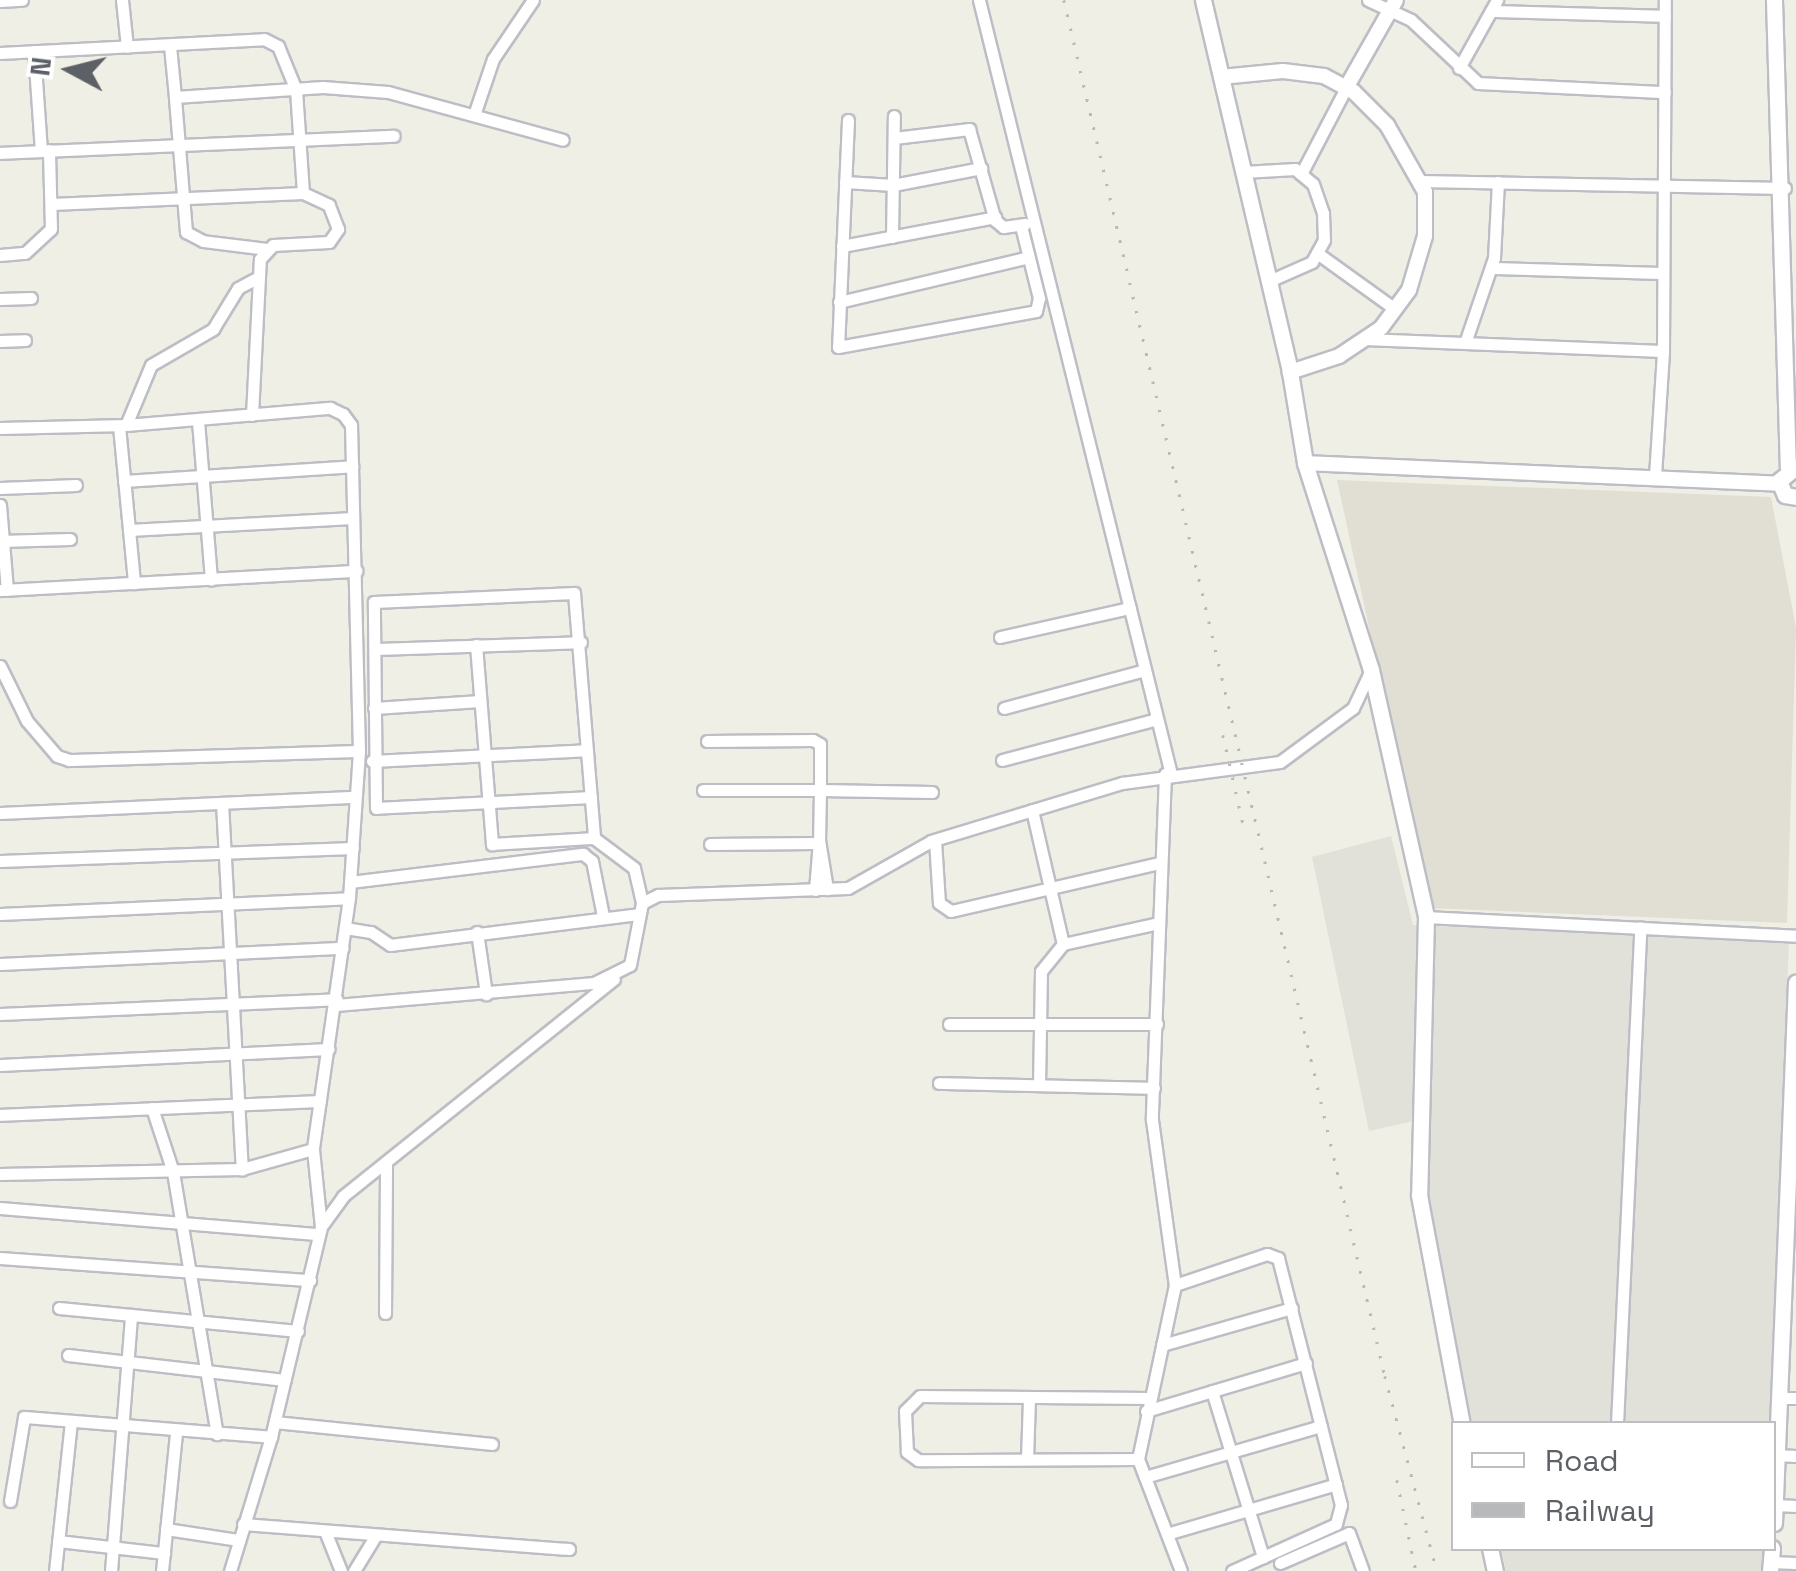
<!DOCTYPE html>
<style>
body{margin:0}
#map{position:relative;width:1796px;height:1571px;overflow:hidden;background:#f0efe5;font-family:"Space Grotesk",sans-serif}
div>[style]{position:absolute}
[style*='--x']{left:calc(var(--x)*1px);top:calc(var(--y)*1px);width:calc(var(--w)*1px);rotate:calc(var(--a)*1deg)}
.industrial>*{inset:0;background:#e1e0d9}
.education>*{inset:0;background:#e1ded4}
.roads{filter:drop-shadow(2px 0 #bdbec5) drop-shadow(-2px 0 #bdbec5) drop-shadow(0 2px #bdbec5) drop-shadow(0 -2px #bdbec5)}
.minor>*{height:11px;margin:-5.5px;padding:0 5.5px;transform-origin:5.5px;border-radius:5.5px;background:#fff}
.tertiary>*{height:14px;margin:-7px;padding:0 7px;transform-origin:7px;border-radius:7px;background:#fff}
.secondary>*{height:15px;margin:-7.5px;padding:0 7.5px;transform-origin:7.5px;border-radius:7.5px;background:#fff}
.rail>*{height:2.5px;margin-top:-1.25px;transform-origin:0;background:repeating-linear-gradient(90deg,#b8b9ba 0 2.5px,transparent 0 14.5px)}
span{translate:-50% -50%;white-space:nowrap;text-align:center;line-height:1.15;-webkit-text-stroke:8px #fff;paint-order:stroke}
.legend{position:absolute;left:1451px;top:1421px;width:325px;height:130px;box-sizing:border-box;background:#fff;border:2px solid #bebfc2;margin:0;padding:12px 18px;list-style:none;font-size:30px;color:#5d6067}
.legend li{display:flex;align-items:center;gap:20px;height:50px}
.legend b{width:50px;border:2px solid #bebfc2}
.north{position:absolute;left:20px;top:20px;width:100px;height:100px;-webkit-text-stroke:8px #fff;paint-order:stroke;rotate:277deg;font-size:28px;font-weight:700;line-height:40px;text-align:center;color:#5d6067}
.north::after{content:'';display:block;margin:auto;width:35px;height:45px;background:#5d6067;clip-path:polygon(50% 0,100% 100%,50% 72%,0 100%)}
</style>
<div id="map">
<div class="industrial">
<i style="clip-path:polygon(1391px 836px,1413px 925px,1789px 942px,1769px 1423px,1472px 1423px,1428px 1212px,1428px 1118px,1369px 1131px,1312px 857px)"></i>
<i style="clip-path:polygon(1501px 1549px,1764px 1548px,1764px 1549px,1762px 1571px,1506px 1571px)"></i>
</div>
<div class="education">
<i style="clip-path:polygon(1337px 480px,1771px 497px,1796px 628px,1787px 923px,1430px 908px)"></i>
</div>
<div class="roads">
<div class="minor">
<i style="--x:122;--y:0;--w:47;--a:83.9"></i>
<i style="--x:979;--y:0;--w:797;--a:76.07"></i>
<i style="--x:1368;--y:0;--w:47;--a:24.9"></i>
<i style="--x:1411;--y:20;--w:92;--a:43.2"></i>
<i style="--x:1478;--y:83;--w:187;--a:2.8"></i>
<i style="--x:0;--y:1;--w:22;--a:-3"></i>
<i style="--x:1491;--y:11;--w:174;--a:1.6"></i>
<i style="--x:170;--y:46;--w:51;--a:84.4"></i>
<i style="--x:34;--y:51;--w:99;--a:86"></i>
<i style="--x:0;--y:53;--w:264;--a:-3"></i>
<i style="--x:264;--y:39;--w:16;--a:27"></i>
<i style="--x:278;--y:46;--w:48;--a:67.8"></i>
<i style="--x:296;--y:90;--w:103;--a:86.1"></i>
<i style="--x:303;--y:193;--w:252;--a:177.5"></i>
<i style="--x:1459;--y:68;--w:78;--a:-60.8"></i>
<i style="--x:474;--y:115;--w:59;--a:-71.3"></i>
<i style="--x:493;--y:59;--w:71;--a:-55.9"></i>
<i style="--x:848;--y:120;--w:227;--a:92.5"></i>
<i style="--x:838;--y:347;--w:201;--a:-10.3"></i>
<i style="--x:1036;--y:311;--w:13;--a:-77"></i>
<i style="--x:1039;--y:298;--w:74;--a:-104"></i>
<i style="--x:894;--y:138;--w:76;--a:-6.8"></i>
<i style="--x:969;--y:129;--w:95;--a:74.1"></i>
<i style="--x:995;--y:220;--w:11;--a:41"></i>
<i style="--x:1003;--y:227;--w:22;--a:-8"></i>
<i style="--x:0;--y:153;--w:394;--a:-2.5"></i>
<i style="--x:1243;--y:172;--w:52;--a:-3.3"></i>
<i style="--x:1295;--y:169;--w:23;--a:40"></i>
<i style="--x:1313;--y:184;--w:31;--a:71"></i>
<i style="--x:1323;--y:213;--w:27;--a:88"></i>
<i style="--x:1324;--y:240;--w:25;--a:119"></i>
<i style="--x:1312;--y:262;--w:47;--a:156.2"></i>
<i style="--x:1301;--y:174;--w:97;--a:-62.4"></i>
<i style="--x:1420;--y:181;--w:365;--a:1.1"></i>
<i style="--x:845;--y:182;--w:48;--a:3.6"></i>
<i style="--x:893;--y:185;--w:90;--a:-10.9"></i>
<i style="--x:892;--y:237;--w:121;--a:-89.1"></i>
<i style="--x:842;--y:246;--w:156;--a:-10.7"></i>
<i style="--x:267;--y:249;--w:64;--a:-172.9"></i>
<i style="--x:203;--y:241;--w:19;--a:-152"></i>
<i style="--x:186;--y:232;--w:135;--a:-94.7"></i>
<i style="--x:175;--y:97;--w:148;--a:-3.9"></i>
<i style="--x:323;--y:87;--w:65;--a:4.4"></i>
<i style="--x:388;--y:92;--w:181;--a:15.3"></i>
<i style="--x:1317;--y:253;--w:96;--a:35.7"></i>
<i style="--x:0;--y:255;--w:25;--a:-5"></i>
<i style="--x:25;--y:253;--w:35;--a:-43"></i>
<i style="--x:51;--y:229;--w:79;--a:-91.5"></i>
<i style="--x:1492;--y:268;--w:171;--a:1.7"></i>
<i style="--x:0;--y:299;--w:31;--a:-2"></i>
<i style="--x:839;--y:302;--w:195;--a:-13.3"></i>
<i style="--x:1364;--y:339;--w:299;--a:2.3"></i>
<i style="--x:0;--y:341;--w:25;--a:-2"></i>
<i style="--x:1465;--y:343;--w:90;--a:-71.2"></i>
<i style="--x:1494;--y:258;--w:76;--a:-87"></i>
<i style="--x:252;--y:415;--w:156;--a:-87.1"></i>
<i style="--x:260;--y:259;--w:19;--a:-47"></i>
<i style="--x:273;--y:245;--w:56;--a:-3.1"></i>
<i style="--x:329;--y:242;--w:16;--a:-55"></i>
<i style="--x:338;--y:229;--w:26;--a:-111"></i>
<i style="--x:329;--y:205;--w:29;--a:-155"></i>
<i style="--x:198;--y:421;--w:159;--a:85.3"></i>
<i style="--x:126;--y:425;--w:65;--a:-67.4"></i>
<i style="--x:151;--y:365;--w:72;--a:-30.1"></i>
<i style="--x:213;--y:329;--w:48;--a:-58.6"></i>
<i style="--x:238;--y:288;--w:19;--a:-28"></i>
<i style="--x:119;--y:426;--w:158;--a:84.5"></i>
<i style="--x:0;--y:428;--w:126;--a:-1.4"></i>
<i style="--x:126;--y:425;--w:205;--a:-4.8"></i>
<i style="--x:330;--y:408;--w:14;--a:25"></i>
<i style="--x:343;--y:414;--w:14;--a:54"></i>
<i style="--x:351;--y:425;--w:326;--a:88.6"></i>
<i style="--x:359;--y:751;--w:147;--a:93.9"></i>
<i style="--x:349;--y:898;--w:254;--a:98.2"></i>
<i style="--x:313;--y:1149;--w:74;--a:164.3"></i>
<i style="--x:242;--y:1169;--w:242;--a:178.8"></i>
<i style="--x:1655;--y:476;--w:125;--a:-86.3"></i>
<i style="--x:1663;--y:351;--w:351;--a:-89.7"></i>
<i style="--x:124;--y:481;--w:229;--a:-3.7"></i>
<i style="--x:0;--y:488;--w:76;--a:-2.3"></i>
<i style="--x:0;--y:505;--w:85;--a:85.3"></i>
<i style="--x:129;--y:530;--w:224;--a:-3.1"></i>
<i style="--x:0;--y:541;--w:70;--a:-1.6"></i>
<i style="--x:0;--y:590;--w:357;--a:-3.1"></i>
<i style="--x:1000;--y:637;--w:133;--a:-12.6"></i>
<i style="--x:476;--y:645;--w:200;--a:85.4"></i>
<i style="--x:492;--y:844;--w:102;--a:-3.4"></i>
<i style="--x:375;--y:649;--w:206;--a:-1.9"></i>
<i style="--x:0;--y:666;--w:61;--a:63.9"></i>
<i style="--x:27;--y:721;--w:46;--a:49.4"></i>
<i style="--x:57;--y:756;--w:13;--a:18"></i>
<i style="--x:69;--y:760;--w:290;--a:-1.8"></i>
<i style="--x:374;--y:708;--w:106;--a:-3.8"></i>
<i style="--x:1004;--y:708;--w:146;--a:-15.1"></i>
<i style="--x:707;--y:741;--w:106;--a:-0.5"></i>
<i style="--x:813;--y:740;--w:8;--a:30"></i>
<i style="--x:820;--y:744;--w:46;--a:90"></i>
<i style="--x:820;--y:790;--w:112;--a:1"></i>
<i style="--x:1002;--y:760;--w:160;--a:-14.8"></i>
<i style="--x:372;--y:761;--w:214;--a:-2.9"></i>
<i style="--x:1165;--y:774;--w:346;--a:92.2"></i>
<i style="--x:1152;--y:1120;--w:167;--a:82.1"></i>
<i style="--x:1175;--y:1285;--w:178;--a:102"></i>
<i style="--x:1138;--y:1459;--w:120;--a:69"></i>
<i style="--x:703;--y:790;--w:117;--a:0"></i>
<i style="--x:820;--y:790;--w:50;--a:91.1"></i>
<i style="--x:591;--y:797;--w:215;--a:177.1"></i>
<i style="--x:376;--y:808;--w:206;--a:-90.6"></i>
<i style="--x:374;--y:602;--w:200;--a:-2.6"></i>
<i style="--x:574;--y:593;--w:246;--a:85.3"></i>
<i style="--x:594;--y:838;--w:50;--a:36.9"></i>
<i style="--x:634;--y:868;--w:36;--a:77"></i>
<i style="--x:222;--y:803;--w:367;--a:86.9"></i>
<i style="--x:1032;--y:810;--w:138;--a:77"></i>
<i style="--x:1063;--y:944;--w:35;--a:129"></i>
<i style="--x:1041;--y:971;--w:114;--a:91"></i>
<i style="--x:0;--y:813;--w:356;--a:-2.6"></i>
<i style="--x:935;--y:840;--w:63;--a:86.4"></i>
<i style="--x:939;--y:903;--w:14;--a:34"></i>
<i style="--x:951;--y:911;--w:213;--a:-13"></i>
<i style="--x:710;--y:844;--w:105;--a:-0.5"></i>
<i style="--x:0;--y:861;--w:353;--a:-2.1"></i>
<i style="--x:350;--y:882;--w:235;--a:-6.9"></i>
<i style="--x:583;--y:854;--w:11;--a:38"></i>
<i style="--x:592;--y:861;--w:56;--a:78.7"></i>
<i style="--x:815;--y:890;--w:50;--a:-85.4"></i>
<i style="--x:819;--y:840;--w:50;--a:80.7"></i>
<i style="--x:0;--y:914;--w:349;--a:-2.6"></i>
<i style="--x:1426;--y:917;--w:370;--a:2.9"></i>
<i style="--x:345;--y:928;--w:26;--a:9"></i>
<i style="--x:371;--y:932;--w:23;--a:34"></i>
<i style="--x:390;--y:945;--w:250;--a:-7.1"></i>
<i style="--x:477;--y:932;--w:63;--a:81.7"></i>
<i style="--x:1063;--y:944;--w:94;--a:-12.3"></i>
<i style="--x:0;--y:964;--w:343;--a:-2.7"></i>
<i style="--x:336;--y:1005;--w:259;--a:-4.9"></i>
<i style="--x:594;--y:983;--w:40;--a:-26.6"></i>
<i style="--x:630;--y:965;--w:63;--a:-79"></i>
<i style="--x:642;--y:903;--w:18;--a:-27"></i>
<i style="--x:658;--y:895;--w:190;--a:-2.1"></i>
<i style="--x:848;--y:888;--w:95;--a:-29.5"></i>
<i style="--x:931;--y:841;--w:200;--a:-16.9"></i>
<i style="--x:1122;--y:783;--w:159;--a:-7.6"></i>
<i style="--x:1280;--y:762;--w:91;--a:-36.5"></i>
<i style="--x:1353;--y:708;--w:42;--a:-64.7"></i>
<i style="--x:0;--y:1014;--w:337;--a:-2.5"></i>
<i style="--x:949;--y:1024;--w:208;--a:0"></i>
<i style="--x:0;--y:1065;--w:329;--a:-2.8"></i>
<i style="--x:939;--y:1083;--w:215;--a:1.3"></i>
<i style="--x:152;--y:1108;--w:67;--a:71.8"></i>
<i style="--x:173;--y:1172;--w:266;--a:80.5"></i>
<i style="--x:0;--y:1115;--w:320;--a:-2.5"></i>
<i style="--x:0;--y:1208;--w:320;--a:4.7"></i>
<i style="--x:323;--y:1224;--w:34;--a:-54"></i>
<i style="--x:343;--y:1196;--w:347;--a:-38.7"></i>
<i style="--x:0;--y:1258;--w:311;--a:4.1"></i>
<i style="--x:1175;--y:1285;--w:97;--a:-18.6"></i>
<i style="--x:1267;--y:1254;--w:12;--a:20"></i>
<i style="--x:1278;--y:1258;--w:255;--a:75.7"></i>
<i style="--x:1341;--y:1505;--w:20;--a:105"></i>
<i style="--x:1336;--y:1524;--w:114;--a:155.7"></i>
<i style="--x:59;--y:1308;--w:240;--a:5.5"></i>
<i style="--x:385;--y:1313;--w:150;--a:-89.6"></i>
<i style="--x:1162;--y:1345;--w:135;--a:-15.9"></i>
<i style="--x:68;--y:1355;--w:218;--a:6.6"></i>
<i style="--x:1212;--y:1391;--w:174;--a:72.9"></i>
<i style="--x:1780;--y:1398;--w:16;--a:0"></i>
<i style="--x:1146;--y:1411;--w:167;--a:-16.7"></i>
<i style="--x:275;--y:1422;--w:218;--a:5.8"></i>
<i style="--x:1617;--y:1424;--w:497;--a:-87.3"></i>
<i style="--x:1775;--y:1455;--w:21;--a:3"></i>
<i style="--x:1027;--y:1459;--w:61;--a:-88.1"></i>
<i style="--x:1138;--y:1459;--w:220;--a:179.7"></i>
<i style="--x:918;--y:1460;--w:14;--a:-144"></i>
<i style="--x:907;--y:1452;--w:41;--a:-92.8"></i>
<i style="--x:905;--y:1411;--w:21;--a:-45"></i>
<i style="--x:920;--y:1396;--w:229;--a:0.5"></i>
<i style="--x:1145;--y:1477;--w:183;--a:-16.2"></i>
<i style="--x:10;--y:1501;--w:85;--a:-80.5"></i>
<i style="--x:24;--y:1417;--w:248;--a:4.6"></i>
<i style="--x:1775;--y:1505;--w:21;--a:3"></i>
<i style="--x:243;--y:1524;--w:327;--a:4.4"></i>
<i style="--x:166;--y:1529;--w:74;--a:8.6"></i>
<i style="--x:325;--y:1531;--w:43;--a:68.2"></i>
<i style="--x:1170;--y:1533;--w:173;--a:-16.4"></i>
<i style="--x:58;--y:1541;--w:107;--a:6.5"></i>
<i style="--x:1770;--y:1562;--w:26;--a:2"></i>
<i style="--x:1280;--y:1563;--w:75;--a:-23.5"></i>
<i style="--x:1349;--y:1533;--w:40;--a:69.8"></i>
<i style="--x:55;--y:1571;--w:150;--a:-83.9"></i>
<i style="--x:111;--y:1571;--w:257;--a:-85.5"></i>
<i style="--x:162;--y:1571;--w:140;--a:-84.2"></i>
<i style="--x:230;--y:1571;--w:140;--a:-73"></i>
<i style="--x:271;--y:1437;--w:216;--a:-76.6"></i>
<i style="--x:321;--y:1227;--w:78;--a:-95.9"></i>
<i style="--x:354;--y:1571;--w:42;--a:-58.6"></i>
</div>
<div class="tertiary">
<i style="--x:1221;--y:77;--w:62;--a:-5.5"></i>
<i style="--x:1283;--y:71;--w:41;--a:7"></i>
<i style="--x:1324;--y:76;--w:34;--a:28"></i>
<i style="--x:1354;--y:92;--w:47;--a:45"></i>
<i style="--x:1387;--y:125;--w:77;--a:60.4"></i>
<i style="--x:1425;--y:192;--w:44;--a:90"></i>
<i style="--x:1425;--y:236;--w:56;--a:106.5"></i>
<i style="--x:1409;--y:290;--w:47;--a:126.4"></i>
<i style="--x:1381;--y:328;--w:50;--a:146.3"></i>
<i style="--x:1339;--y:356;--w:52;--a:161.9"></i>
<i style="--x:1346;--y:88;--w:101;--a:-60.4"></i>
<i style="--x:1305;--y:463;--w:474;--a:2.5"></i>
</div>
<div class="secondary">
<i style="--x:1203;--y:0;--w:382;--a:76.8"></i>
<i style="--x:1290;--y:372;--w:92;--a:80.6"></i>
<i style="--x:1305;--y:463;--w:217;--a:72.3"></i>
<i style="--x:1371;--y:670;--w:253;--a:77.4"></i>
<i style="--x:1426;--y:917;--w:278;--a:91.4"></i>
<i style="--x:1419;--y:1195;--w:233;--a:79.4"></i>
<i style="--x:1774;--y:0;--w:468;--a:88.3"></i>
<i style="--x:1796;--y:467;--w:22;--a:141"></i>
<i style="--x:1779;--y:481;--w:15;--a:67"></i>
<i style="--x:1785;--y:495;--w:11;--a:10"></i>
<i style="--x:1774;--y:1523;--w:541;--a:-87.67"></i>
<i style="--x:1490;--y:1548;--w:24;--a:78"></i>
<i style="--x:1770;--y:1571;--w:23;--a:-85"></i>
</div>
</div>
<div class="rail">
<i style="--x:1064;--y:0;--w:1413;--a:76.87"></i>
<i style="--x:1385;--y:1376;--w:202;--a:75.1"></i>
<i style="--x:1223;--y:735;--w:90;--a:77.2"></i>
<i style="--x:1397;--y:1480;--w:93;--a:78.2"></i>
</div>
<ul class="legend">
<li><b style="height:12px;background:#fff"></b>Road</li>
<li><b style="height:12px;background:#b8b9ba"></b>Railway</li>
</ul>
<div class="north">N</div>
</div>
